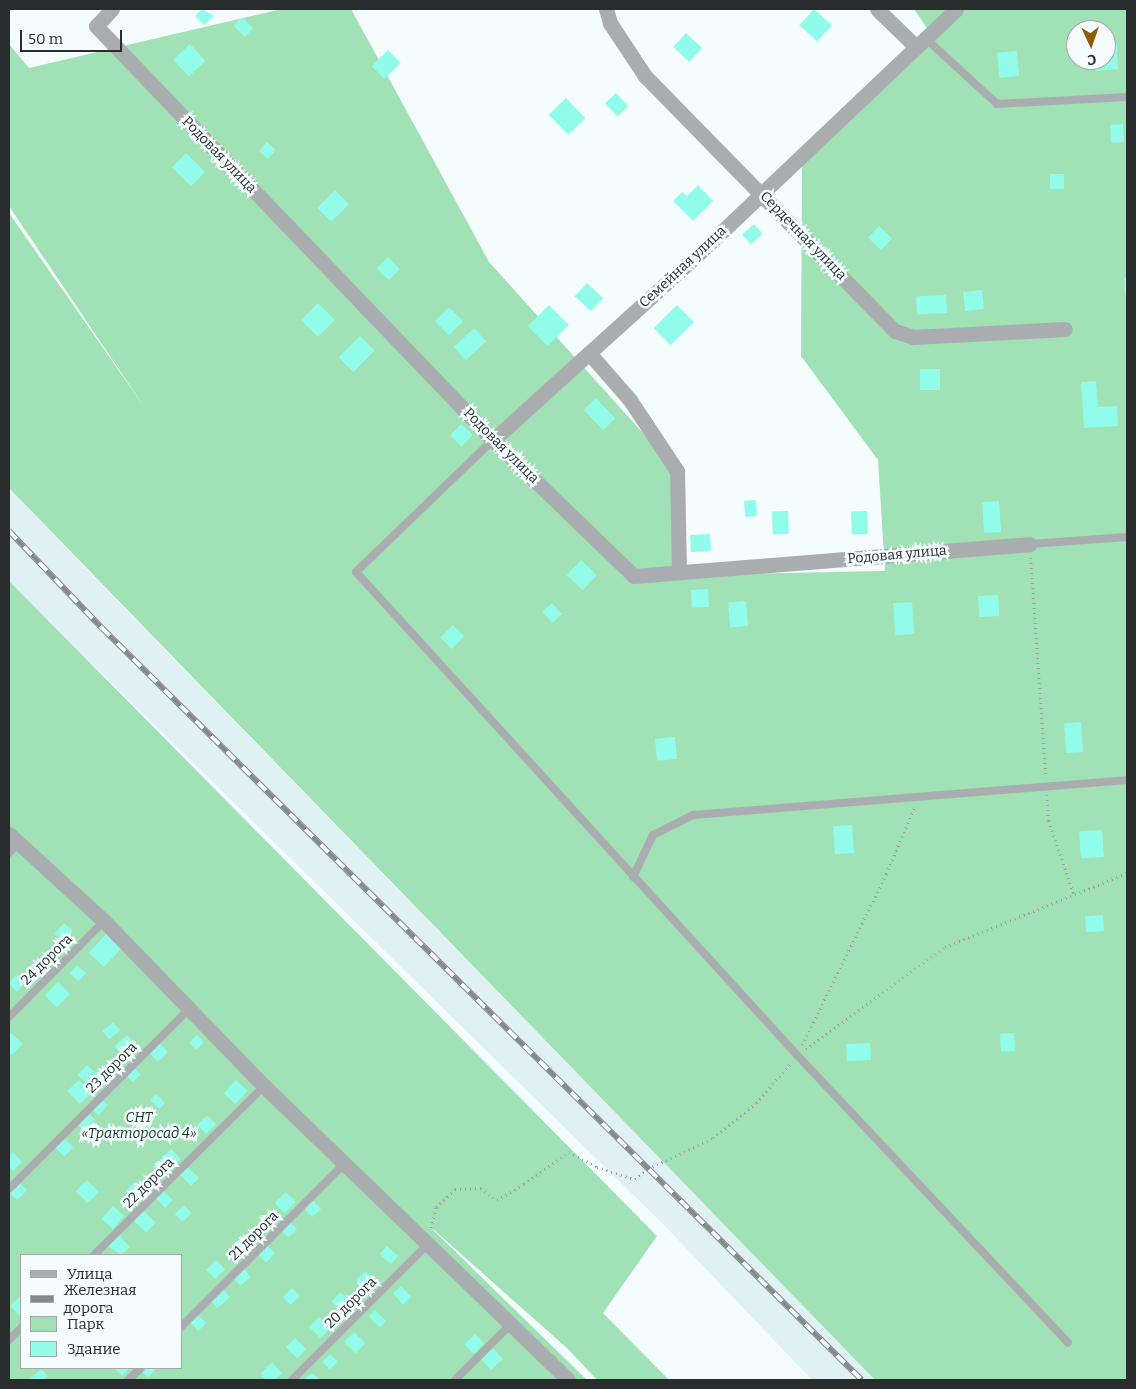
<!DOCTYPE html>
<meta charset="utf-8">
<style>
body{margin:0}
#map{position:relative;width:1136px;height:1389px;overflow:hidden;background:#f4fcfd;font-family:Bitter,serif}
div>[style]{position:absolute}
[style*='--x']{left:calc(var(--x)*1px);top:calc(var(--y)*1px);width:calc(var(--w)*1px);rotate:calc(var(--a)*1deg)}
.built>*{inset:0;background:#e0f1f4}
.green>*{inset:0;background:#a0e1b5}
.building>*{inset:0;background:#91fcea;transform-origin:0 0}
.path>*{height:2.5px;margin-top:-1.25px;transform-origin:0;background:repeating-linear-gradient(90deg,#9aa0a1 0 1px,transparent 0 5px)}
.lane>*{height:8px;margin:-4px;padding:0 4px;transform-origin:4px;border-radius:4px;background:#aaadaf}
.street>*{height:15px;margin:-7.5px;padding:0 7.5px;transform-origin:7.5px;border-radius:7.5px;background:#aaadaf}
.rail>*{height:5.5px;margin-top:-2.75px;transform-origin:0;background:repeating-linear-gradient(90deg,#f4fcfd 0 11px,#84898a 0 22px);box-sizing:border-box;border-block:1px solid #84898a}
span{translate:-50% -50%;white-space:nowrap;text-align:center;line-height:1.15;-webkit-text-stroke:5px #f4fcfd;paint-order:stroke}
.street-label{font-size:14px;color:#292c2c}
.park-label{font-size:14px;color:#0d371f;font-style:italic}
.frame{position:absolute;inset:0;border:10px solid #292c2c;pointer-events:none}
.legend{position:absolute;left:20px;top:1254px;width:162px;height:115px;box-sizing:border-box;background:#f4fcfd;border:1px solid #a3a9a9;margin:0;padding:6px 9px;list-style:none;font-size:15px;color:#292c2c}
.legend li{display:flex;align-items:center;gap:10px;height:25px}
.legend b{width:25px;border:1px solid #a3a9a9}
.north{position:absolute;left:1066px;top:20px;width:50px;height:50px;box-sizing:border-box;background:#f4fcfd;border:1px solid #a3a9a9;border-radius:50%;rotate:177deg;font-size:14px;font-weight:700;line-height:20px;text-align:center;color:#292c2c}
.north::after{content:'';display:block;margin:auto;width:18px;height:22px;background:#8d5c07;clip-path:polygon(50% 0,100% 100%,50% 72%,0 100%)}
.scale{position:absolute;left:20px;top:30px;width:102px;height:22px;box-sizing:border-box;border:2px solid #292c2c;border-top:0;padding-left:6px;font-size:15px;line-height:18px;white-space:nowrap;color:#292c2c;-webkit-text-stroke:4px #f4fcfd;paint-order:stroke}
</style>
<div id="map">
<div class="built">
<i style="clip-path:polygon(9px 488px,64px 546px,875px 1380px,812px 1380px,663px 1224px,20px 593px,9px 581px)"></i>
</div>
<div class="green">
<i style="clip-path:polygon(evenodd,282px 9px,351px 9px,489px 262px,677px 471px,679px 575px,885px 571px,878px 460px,801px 356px,802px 162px,935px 40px,914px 9px,1127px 9px,1127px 1380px,875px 1380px,9px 488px,9px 213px,147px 411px,9px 206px,9px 44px,29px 68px,282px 9px,1076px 30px,1106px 30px,1106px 60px,1076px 60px,1076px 30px)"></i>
<i style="clip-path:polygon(evenodd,9px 581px,657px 1236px,603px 1313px,669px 1380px,597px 1380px,568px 1349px,425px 1222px,587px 1380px,9px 1380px,9px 581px,21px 1255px,181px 1255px,181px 1368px,21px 1368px,21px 1255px)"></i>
</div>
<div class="building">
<i style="clip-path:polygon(202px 9px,214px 16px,204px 25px,195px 16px)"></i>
<i style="left:814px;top:9px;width:24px;height:22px;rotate:42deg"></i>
<i style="left:242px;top:17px;width:16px;height:12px;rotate:45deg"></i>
<i style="left:686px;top:33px;width:22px;height:19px;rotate:43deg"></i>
<i style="left:190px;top:44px;width:23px;height:23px;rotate:47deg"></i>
<i style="clip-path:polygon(1117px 44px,1118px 69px,1096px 71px,1095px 60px,1106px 60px,1106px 45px)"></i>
<i style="left:388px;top:50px;width:18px;height:23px;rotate:45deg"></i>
<i style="left:1017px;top:51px;width:25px;height:20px;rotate:85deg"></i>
<i style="left:616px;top:93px;width:18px;height:15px;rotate:47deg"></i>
<i style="left:566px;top:98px;width:28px;height:24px;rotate:46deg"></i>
<i style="left:1123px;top:124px;width:18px;height:13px;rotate:87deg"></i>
<i style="left:267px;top:142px;width:12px;height:12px;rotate:42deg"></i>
<i style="left:186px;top:153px;width:27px;height:20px;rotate:45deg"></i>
<i style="left:1064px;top:174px;width:15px;height:14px;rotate:90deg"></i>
<i style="clip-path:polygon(698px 185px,713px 201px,693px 221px,673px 201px,682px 192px,687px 196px)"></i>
<i style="left:335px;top:190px;width:20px;height:25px;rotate:45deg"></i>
<i style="left:754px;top:224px;width:13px;height:16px;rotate:48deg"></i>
<i style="left:879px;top:226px;width:18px;height:16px;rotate:43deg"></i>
<i style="left:388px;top:257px;width:17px;height:16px;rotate:45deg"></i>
<i style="clip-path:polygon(1127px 277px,1127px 295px,1125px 295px,1124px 278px)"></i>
<i style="left:587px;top:283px;width:22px;height:18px;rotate:43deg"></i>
<i style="left:982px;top:290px;width:19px;height:19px;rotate:84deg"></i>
<i style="left:946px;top:295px;width:18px;height:30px;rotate:87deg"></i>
<i style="left:318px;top:303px;width:24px;height:24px;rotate:45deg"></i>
<i style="left:549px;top:305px;width:28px;height:30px;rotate:45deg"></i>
<i style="left:677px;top:305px;width:24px;height:33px;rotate:45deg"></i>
<i style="left:449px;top:307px;width:20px;height:20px;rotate:45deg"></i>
<i style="left:474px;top:328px;width:18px;height:28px;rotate:47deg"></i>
<i style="left:360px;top:336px;width:21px;height:30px;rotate:45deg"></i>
<i style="left:920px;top:369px;width:20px;height:21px"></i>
<i style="clip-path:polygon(1096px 381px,1098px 407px,1117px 406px,1118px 426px,1084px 428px,1081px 382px)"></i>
<i style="left:596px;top:398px;width:28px;height:17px;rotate:46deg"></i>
<i style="left:461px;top:424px;width:16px;height:16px;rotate:43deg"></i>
<i style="left:756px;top:500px;width:16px;height:12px;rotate:86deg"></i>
<i style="left:999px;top:501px;width:31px;height:17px;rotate:86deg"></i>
<i style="left:788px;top:511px;width:23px;height:16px;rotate:88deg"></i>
<i style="left:867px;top:511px;width:23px;height:16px;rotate:88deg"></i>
<i style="left:710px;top:534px;width:17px;height:20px;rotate:87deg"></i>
<i style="left:581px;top:560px;width:22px;height:21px;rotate:43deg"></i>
<i style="left:708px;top:589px;width:18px;height:17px;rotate:87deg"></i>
<i style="left:998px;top:595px;width:21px;height:20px;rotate:87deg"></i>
<i style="left:746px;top:601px;width:25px;height:18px;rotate:85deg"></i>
<i style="left:912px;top:602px;width:32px;height:19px;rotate:86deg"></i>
<i style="left:552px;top:603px;width:15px;height:13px;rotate:48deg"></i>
<i style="left:453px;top:625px;width:16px;height:18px;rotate:45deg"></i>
<i style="left:1081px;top:722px;width:30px;height:17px;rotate:86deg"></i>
<i style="left:675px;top:737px;width:22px;height:20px;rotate:85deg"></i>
<i style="left:852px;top:825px;width:28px;height:19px;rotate:86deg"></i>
<i style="left:1102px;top:830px;width:27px;height:23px;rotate:86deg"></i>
<i style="left:1103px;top:915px;width:16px;height:18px;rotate:86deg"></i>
<i style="left:64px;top:923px;width:12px;height:14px;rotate:42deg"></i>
<i style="left:107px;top:933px;width:21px;height:27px;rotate:43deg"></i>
<i style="left:77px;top:965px;width:12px;height:11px;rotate:42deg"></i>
<i style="clip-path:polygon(17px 974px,25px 983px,17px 992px,9px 983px)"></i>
<i style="left:58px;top:982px;width:17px;height:19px;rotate:45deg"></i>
<i style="left:113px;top:1022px;width:11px;height:14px;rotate:49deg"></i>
<i style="clip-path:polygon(10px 1032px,23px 1044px,12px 1055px,9px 1052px)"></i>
<i style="left:1014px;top:1033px;width:18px;height:14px;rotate:87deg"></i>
<i style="left:127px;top:1035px;width:12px;height:17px;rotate:48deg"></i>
<i style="left:197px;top:1035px;width:10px;height:11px;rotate:45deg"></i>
<i style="left:156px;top:1040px;width:17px;height:14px;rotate:45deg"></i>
<i style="left:870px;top:1043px;width:17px;height:24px;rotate:87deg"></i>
<i style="left:87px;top:1065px;width:21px;height:14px;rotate:43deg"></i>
<i style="left:132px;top:1065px;width:13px;height:11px;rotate:48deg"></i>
<i style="left:79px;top:1080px;width:18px;height:16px;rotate:47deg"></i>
<i style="left:236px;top:1080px;width:16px;height:18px;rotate:43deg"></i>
<i style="left:156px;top:1094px;width:13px;height:8px;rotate:45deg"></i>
<i style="left:99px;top:1097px;width:12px;height:14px;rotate:42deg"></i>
<i style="left:86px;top:1111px;width:12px;height:16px;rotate:42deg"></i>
<i style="left:207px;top:1115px;width:13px;height:14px;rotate:45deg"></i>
<i style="left:62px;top:1136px;width:16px;height:13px;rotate:45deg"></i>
<i style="left:171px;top:1149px;width:14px;height:25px;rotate:45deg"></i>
<i style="clip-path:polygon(13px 1152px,22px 1162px,13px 1171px,9px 1167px,9px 1157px)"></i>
<i style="left:187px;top:1166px;width:17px;height:11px;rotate:45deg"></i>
<i style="left:87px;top:1180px;width:17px;height:16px;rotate:45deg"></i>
<i style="left:18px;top:1181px;width:13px;height:14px;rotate:45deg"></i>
<i style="left:135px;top:1182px;width:16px;height:13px;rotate:47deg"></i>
<i style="left:163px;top:1190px;width:14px;height:11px;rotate:45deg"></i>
<i style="left:286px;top:1192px;width:14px;height:16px;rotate:45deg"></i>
<i style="left:311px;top:1198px;width:15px;height:12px;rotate:48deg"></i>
<i style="left:184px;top:1205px;width:11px;height:13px;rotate:45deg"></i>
<i style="left:113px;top:1206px;width:15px;height:17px;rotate:42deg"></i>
<i style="left:143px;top:1210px;width:18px;height:14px;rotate:45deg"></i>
<i style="left:290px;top:1222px;width:10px;height:12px;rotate:45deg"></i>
<i style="clip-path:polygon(119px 1235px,130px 1247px,121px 1255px,108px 1246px)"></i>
<i style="left:242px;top:1236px;width:14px;height:15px;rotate:45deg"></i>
<i style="left:266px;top:1244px;width:13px;height:13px;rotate:45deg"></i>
<i style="left:387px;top:1246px;width:15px;height:11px;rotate:42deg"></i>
<i style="left:216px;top:1260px;width:13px;height:14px;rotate:45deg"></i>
<i style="left:242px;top:1267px;width:13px;height:14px;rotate:48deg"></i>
<i style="left:365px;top:1271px;width:13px;height:13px;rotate:45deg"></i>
<i style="left:401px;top:1286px;width:15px;height:11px;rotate:48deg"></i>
<i style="left:222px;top:1288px;width:12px;height:17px;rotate:48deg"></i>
<i style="left:292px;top:1288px;width:11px;height:13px;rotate:45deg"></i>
<i style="left:340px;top:1292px;width:15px;height:13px;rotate:42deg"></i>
<i style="clip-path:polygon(19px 1297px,21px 1300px,21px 1317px,10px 1306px)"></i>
<i style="left:375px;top:1310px;width:16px;height:9px;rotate:45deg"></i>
<i style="left:197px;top:1314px;width:13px;height:11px;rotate:45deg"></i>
<i style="left:319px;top:1317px;width:16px;height:14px;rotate:45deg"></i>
<i style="left:354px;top:1332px;width:16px;height:14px;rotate:45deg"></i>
<i style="left:475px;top:1334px;width:13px;height:15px;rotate:45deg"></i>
<i style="left:295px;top:1338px;width:16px;height:13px;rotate:45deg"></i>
<i style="left:493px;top:1348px;width:15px;height:16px;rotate:48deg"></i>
<i style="left:330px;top:1354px;width:11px;height:11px;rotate:45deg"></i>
<i style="clip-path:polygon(272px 1362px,282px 1373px,275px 1380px,266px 1380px,260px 1374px)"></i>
<i style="clip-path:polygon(114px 1368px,130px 1368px,122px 1376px)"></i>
<i style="clip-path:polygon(142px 1368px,157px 1368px,148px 1377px,140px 1370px)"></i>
<i style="clip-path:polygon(41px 1369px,48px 1376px,44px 1380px,29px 1380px)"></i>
<i style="clip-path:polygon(312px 1373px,320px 1380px,304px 1380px)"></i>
</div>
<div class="path">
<i style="--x:1031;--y:558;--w:220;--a:86.1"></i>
<i style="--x:1047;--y:795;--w:26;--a:86"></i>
<i style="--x:1049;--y:821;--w:78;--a:71.3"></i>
<i style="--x:802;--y:1045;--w:191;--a:-63.8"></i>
<i style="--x:886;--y:874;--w:72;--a:-67"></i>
<i style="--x:806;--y:1049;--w:172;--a:-36.3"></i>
<i style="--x:945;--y:947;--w:196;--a:-22.1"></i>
<i style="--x:431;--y:1228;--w:22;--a:-77"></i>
<i style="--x:436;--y:1207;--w:26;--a:-43"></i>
<i style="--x:455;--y:1189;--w:26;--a:-2"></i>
<i style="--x:481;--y:1188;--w:20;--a:37"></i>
<i style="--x:497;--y:1200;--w:31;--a:-31"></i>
<i style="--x:524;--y:1184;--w:55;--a:-35.4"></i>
<i style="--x:569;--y:1152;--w:32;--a:28"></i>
<i style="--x:597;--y:1167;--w:40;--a:18"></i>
<i style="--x:635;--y:1179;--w:16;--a:-38"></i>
<i style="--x:648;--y:1169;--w:72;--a:-25.5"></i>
<i style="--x:713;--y:1138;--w:55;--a:-39.1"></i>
<i style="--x:756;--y:1103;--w:53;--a:-48.8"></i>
</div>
<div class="lane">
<i style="--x:924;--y:37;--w:99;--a:42.5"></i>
<i style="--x:997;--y:104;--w:130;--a:-3.1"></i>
<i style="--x:493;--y:440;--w:190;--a:136.1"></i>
<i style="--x:356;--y:572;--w:654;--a:47.6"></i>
<i style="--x:797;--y:1055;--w:395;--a:46.7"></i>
<i style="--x:1030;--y:544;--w:97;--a:-4.1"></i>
<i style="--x:9;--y:853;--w:15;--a:-48"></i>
<i style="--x:633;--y:877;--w:47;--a:-64.5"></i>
<i style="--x:653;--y:835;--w:45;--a:-26.6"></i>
<i style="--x:693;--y:815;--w:435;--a:-4.6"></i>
<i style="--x:9;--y:1017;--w:135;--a:-45.3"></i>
<i style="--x:9;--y:1189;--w:256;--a:-45"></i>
<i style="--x:94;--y:1255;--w:240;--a:-44.8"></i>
<i style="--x:181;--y:1327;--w:232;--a:-45"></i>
<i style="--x:9;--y:1340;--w:17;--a:-45"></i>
<i style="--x:128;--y:1380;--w:18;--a:-43"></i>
<i style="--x:292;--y:1380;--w:192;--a:-45"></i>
<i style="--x:455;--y:1380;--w:78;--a:-45"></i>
</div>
<div class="street">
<i style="--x:112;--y:9;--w:23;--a:133"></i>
<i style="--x:96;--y:26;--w:574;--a:46.2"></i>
<i style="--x:493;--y:440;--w:196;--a:44"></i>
<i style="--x:634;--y:576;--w:397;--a:-4.6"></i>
<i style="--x:606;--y:9;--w:15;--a:74"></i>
<i style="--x:610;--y:23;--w:64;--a:56.6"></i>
<i style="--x:645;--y:76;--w:357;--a:45.6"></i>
<i style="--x:895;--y:331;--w:19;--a:18"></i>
<i style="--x:913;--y:337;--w:152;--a:-3"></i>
<i style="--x:877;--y:9;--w:53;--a:44.2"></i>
<i style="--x:493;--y:440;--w:130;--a:-42.2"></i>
<i style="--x:679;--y:572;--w:101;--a:-91.1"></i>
<i style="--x:677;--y:471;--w:85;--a:-123.5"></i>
<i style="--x:630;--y:400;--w:62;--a:-131.1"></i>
<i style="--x:589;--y:353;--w:142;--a:-42.1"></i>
<i style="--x:694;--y:258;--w:361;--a:-43.5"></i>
<i style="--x:9;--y:834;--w:129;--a:42.5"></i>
<i style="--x:104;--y:921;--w:230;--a:45.9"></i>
<i style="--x:264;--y:1086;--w:423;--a:44"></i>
</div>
<div class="rail">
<i style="--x:9;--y:531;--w:134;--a:46.2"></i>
<i style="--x:102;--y:628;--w:1069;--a:44.7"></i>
</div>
<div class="street-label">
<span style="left:219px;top:155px;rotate:46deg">Родовая улица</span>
<span style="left:803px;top:236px;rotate:46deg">Сердечная улица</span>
<span style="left:683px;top:267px;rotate:-43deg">Семейная улица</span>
<span style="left:501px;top:446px;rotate:45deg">Родовая улица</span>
<span style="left:897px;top:555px;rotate:-5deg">Родовая улица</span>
<span style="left:47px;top:960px;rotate:-45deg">24 дорога</span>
<span style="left:112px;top:1068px;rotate:-45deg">23 дорога</span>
<span style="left:149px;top:1183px;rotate:-45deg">22 дорога</span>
<span style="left:254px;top:1236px;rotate:-45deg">21 дорога</span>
<span style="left:351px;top:1303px;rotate:-45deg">20 дорога</span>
</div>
<div class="park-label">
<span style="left:139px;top:1126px">СНТ<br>«Тракторосад 4»</span>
</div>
<div class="frame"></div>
<ul class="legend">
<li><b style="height:6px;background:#aaadaf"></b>Улица</li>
<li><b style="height:6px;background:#84898a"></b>Железная дорога</li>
<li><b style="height:14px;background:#a0e1b5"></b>Парк</li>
<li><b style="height:14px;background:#91fcea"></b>Здание</li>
</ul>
<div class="north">С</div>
<div class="scale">50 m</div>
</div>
